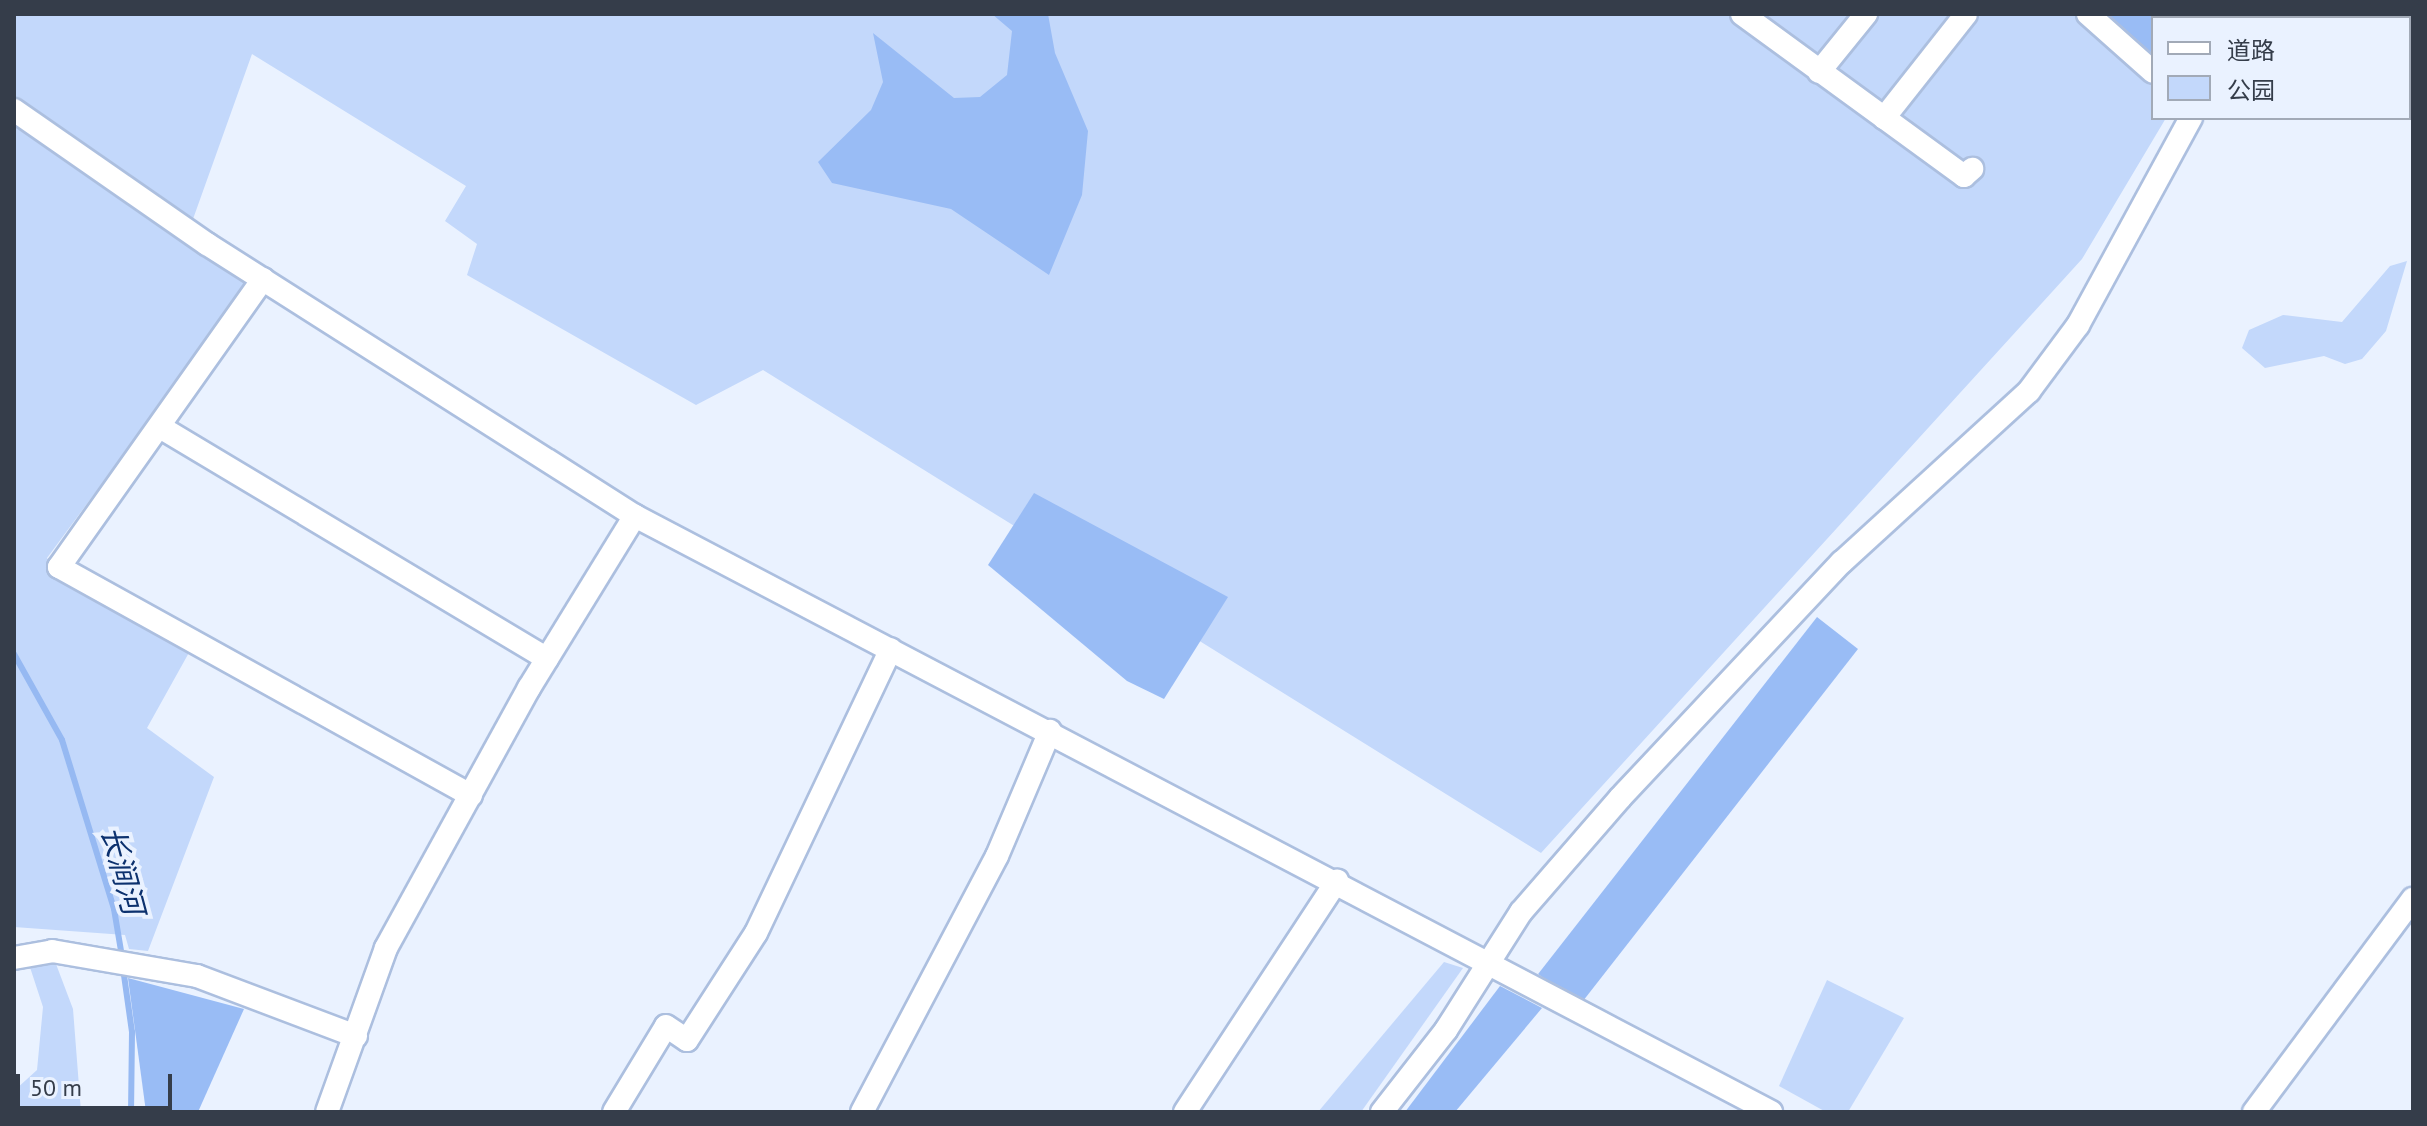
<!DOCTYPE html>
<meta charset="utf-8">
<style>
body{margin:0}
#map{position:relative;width:2427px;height:1126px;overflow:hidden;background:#eaf2ff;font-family:"PT Sans","Noto Sans SC",sans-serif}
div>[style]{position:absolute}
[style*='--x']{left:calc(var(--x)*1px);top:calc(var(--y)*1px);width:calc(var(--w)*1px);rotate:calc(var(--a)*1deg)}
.green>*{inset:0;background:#c3d8fb}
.forest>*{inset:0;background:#99bcf5;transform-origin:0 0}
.stream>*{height:6px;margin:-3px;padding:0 3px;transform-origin:3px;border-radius:3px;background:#96b9f2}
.roads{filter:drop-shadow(2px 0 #acbfdf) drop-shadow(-2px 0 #acbfdf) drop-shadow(0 2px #acbfdf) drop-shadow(0 -2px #acbfdf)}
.minor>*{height:22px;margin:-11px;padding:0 11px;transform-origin:11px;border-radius:11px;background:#fff}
span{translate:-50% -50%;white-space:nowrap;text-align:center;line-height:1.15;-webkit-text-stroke:8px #eaf2ff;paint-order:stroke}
.water-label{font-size:30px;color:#0c316e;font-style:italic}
.frame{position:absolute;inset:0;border:16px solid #353d4a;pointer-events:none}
.legend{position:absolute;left:2151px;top:16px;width:260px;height:104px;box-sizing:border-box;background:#eaf2ff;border:2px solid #a2aab7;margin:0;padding:10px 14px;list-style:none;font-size:24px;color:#353d4a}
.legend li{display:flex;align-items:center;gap:16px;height:40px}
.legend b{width:40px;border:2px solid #a2aab7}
.scale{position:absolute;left:16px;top:1074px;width:156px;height:36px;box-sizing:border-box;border:4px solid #353d4a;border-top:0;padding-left:10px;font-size:24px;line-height:28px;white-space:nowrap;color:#353d4a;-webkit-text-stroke:6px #eaf2ff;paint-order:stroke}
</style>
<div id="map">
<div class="green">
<i style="clip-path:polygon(14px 14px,2227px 14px,2153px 18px,2153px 118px,2166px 118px,2082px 259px,1541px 853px,763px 370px,696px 405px,467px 275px,477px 244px,445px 221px,466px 186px,252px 54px,188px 233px,254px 277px,47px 558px,60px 575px,191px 649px,147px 728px,214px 777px,148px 951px,129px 949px,125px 935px,14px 927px)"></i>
<i style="clip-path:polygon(2407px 261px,2386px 331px,2362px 359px,2345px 364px,2324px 356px,2265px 368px,2242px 348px,2249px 330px,2283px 315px,2342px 322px,2390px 266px)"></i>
<i style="clip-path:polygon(25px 952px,56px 964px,73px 1009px,81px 1112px,16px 1112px,15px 1090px,37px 1070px,43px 1007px)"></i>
<i style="clip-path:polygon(1444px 962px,1463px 968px,1361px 1112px,1318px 1112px)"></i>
<i style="clip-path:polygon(1827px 980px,1904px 1018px,1848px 1112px,1826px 1112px,1779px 1086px)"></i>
</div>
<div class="forest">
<i style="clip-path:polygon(992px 14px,1048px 14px,1055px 53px,1088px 131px,1082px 195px,1049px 275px,951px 209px,832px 183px,818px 162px,871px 110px,883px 82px,873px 33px,954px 98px,980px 97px,1007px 75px,1012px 31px)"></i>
<i style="clip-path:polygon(2106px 14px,2240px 14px,2153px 18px,2153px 55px)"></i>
<i style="clip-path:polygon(2272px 14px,2413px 14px,2413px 91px,2409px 18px)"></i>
<i style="clip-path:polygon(1034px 493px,1228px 597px,1164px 699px,1127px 681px,988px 565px)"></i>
<i style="left:1817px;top:617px;width:52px;height:453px;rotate:38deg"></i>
<i style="clip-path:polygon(128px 978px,244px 1009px,198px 1112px,146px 1112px)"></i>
<i style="clip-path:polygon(1500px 986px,1542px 1008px,1455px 1112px,1405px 1112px)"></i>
</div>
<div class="stream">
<i style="--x:14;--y:654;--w:98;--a:60.8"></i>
<i style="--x:62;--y:740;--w:177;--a:72.9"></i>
<i style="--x:114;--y:909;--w:49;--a:80.5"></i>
<i style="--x:123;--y:968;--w:65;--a:82"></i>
<i style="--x:132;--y:1032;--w:80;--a:90.7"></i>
</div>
<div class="roads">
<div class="minor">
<i style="--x:1742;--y:14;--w:275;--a:36.1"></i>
<i style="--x:1964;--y:176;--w:11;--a:-41"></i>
<i style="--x:2088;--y:14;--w:87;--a:41.7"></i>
<i style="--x:2244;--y:18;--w:4;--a:-63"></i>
<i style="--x:1819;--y:72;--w:75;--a:-51"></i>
<i style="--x:14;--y:110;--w:235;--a:34.8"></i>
<i style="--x:207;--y:244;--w:507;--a:32.44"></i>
<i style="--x:635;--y:516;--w:1283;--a:27.68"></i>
<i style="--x:1884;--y:118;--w:132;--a:-51.7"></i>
<i style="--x:263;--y:279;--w:353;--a:125.3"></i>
<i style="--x:59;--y:567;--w:471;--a:29"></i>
<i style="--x:160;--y:427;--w:451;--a:30.9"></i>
<i style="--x:14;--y:958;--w:39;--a:-10"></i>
<i style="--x:52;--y:951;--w:147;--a:9.8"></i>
<i style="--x:197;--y:976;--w:170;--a:20.7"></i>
<i style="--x:327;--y:1112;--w:174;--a:-70.2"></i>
<i style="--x:386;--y:948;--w:297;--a:-61.2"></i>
<i style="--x:529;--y:688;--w:202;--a:-58.4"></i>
<i style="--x:614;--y:1112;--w:100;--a:-58.8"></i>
<i style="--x:666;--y:1026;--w:25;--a:34"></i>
<i style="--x:687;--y:1040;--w:127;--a:-57.2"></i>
<i style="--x:756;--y:933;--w:314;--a:-64.6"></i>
<i style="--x:862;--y:1112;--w:289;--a:-62.2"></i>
<i style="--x:997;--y:856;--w:136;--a:-67"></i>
<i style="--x:1185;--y:1112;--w:277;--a:-56.7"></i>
<i style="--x:1382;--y:1112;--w:104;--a:-52"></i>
<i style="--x:1446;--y:1030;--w:140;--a:-57.6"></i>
<i style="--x:1521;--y:912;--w:151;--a:-49"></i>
<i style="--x:1620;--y:798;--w:324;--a:-46.8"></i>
<i style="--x:1842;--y:562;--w:253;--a:-42.4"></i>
<i style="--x:2029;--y:391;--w:82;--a:-53.4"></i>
<i style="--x:2078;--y:325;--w:236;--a:-61.4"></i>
<i style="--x:2254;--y:1112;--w:266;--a:-53.3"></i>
</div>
</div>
<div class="water-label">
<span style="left:123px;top:870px;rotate:75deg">长涧河</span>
</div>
<div class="frame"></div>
<ul class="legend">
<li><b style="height:10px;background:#fff"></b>道路</li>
<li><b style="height:22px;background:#c3d8fb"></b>公园</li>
</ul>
<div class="scale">50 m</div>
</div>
